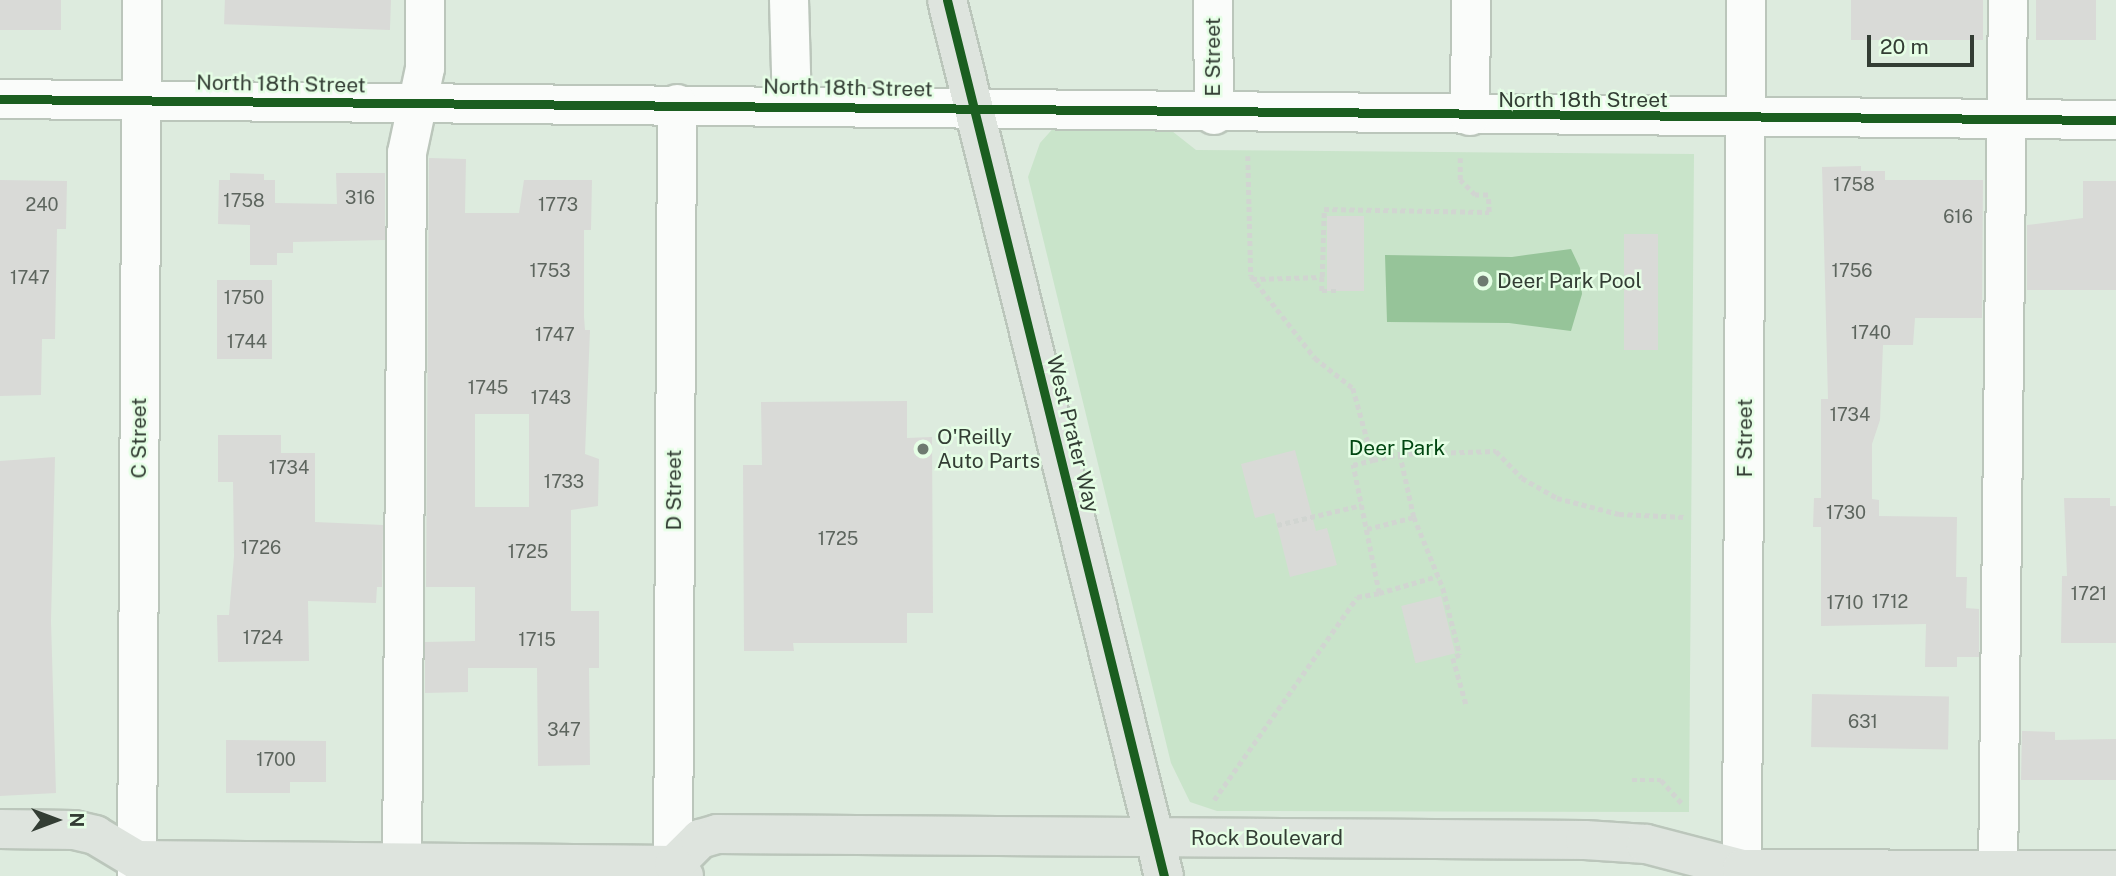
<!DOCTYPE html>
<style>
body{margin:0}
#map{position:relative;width:2116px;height:876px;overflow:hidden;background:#ddebde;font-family:"Public Sans",sans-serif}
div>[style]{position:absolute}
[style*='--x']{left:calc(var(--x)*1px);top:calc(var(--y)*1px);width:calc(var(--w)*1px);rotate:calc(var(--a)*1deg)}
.green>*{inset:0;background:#c9e4ca}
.water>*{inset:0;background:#96c499}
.building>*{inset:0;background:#d9dad7;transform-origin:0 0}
.path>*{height:4.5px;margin-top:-2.25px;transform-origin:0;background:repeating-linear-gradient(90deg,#d1d5d1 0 5px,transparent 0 8.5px)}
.roads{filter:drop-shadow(2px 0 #bbc6bb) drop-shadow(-2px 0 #bbc6bb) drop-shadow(0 2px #bbc6bb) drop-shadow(0 -2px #bbc6bb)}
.minor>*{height:38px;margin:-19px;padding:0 19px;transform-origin:19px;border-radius:19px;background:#fafcfa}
.major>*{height:38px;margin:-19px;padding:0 19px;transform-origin:19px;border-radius:19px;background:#dee4de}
.cycleway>*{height:9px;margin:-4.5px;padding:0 4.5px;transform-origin:4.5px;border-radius:4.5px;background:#1b5e20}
.dots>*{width:19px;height:19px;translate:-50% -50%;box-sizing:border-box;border:4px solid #e5fee5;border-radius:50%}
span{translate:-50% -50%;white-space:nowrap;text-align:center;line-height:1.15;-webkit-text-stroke:5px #e5fee5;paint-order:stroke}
.number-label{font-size:18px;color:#5d655e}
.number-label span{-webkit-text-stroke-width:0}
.street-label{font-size:21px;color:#333d34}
.poi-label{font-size:21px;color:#333d34}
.left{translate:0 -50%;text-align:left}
.park-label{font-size:21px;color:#004611}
.north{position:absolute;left:21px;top:785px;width:70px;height:70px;-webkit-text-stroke:5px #e5fee5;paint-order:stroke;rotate:90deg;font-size:19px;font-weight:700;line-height:28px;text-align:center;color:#333d34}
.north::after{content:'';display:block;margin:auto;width:24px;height:32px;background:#333d34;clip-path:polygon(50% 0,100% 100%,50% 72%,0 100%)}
.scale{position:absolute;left:1867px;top:35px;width:107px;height:32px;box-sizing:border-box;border:4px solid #333d34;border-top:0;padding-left:9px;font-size:21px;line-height:24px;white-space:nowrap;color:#333d34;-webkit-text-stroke:5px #e5fee5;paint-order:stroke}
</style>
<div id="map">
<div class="green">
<i style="clip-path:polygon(1158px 120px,1196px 150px,1694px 154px,1689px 812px,1217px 811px,1190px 802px,1171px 763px,1028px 177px,1040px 143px,1057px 124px)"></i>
</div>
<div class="water">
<i style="clip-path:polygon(1571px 249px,1580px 268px,1582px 294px,1571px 331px,1509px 323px,1387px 322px,1385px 255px,1512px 257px)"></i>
</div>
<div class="building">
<i style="left:0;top:0;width:61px;height:30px"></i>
<i style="left:391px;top:0;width:30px;height:166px;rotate:92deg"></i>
<i style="left:1851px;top:0;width:132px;height:40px"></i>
<i style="left:2036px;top:0;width:60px;height:40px"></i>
<i style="clip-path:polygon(evenodd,429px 158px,466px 159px,465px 213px,519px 213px,524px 180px,592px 180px,591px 230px,584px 230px,584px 317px,585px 330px,590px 330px,585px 454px,599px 459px,598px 506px,571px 510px,571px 611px,599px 611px,599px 668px,589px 668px,590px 765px,538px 766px,537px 668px,468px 668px,468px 692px,425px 693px,425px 642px,475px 641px,475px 587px,426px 587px,429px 158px,475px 414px,529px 414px,529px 507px,475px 507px,475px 414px)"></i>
<i style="clip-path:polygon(1861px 166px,1861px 171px,1885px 171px,1885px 180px,1983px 180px,1982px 318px,1915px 318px,1913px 345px,1883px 345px,1880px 420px,1872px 444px,1872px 499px,1879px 500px,1879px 516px,1957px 517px,1956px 577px,1967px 577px,1966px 608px,1979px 609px,1979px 657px,1957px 657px,1957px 667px,1925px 667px,1926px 624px,1821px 626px,1821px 527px,1813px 527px,1814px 498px,1821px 498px,1821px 399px,1828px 399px,1822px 167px)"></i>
<i style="clip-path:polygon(230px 173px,264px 174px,264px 180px,275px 180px,275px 203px,337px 204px,336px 173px,385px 173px,385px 240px,293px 242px,293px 253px,277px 253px,277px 265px,250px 265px,250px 225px,218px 224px,219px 180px,230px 180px)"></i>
<i style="clip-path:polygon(0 180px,67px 181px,66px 229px,57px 229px,55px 339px,42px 339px,41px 395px,0 396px)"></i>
<i style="clip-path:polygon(2083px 181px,2116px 181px,2116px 290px,2027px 290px,2027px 225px,2083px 218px)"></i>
<i style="left:1327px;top:216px;width:37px;height:75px"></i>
<i style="left:1624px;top:234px;width:34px;height:116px"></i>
<i style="left:217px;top:280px;width:55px;height:79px"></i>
<i style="clip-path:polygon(907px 401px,907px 438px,932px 437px,933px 613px,907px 613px,907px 643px,793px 643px,794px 651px,744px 651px,743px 465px,762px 465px,761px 402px)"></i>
<i style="clip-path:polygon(218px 435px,281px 435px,281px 453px,315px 453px,315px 522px,383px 525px,382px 587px,377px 587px,376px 603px,308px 601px,309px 661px,218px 662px,217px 615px,229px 615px,234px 556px,233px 482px,218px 482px)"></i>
<i style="clip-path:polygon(1295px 450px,1316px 531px,1327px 528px,1337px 565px,1290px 577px,1274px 513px,1255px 518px,1241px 464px)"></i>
<i style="clip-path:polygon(55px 457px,51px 621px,56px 793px,0 796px,0 461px)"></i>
<i style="clip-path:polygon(2064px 498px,2110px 498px,2110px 506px,2116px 506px,2116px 643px,2061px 643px,2062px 576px,2067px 576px)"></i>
<i style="left:1441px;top:596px;width:59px;height:41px;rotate:76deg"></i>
<i style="left:1812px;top:694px;width:137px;height:53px;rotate:1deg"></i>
<i style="clip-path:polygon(2022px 731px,2055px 732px,2055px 740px,2116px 739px,2116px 780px,2021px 780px)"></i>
<i style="clip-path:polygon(226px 740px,326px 741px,326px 782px,290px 782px,290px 793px,226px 793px)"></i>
</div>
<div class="path">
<i style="--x:1248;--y:156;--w:120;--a:88.6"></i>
<i style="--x:1251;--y:276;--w:104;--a:52"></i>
<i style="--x:1315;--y:358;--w:48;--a:38.3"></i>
<i style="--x:1353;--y:388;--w:75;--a:74.5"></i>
<i style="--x:1373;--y:460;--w:28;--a:-13"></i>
<i style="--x:1400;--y:454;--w:96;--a:-1.8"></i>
<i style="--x:1496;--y:451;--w:37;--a:46"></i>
<i style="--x:1522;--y:478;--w:40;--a:29.7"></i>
<i style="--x:1557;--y:498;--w:64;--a:14.5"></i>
<i style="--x:1619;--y:514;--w:66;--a:2.6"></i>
<i style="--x:1322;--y:277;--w:14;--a:90"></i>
<i style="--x:1322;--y:291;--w:15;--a:0"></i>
<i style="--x:1252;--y:279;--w:70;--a:-1.6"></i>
<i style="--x:1322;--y:277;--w:68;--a:-88.3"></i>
<i style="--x:1324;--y:209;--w:165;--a:1"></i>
<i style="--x:1489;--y:212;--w:17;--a:-93"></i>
<i style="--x:1488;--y:195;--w:13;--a:180"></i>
<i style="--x:1475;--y:195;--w:21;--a:-135"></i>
<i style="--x:1460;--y:180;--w:22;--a:-90"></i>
<i style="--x:1400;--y:454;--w:65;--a:77.5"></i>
<i style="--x:1414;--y:517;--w:77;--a:67.8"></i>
<i style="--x:1443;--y:588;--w:69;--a:75.8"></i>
<i style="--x:1460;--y:655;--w:8;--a:157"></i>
<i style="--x:1453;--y:658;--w:48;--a:74.2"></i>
<i style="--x:1277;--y:525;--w:87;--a:-13.2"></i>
<i style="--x:1367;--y:529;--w:49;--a:-14.3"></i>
<i style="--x:1379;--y:593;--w:61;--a:-16.1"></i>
<i style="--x:1632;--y:780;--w:29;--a:0"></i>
<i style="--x:1661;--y:780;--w:31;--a:48"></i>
<i style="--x:1214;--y:800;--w:248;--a:-54.8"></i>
<i style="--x:1357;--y:597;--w:22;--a:-10"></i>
<i style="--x:1379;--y:593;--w:131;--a:-101.5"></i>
<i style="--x:1353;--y:465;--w:21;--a:-14"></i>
</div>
<div class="roads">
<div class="minor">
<i style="--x:789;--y:0;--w:105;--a:88.4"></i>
<i style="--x:1213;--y:0;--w:115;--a:89.5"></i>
<i style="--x:0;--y:99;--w:2116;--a:0.57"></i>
<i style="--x:1470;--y:116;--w:116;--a:-89.5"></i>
<i style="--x:137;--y:876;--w:876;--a:-89.67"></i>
<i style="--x:402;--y:876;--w:723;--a:-89.6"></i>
<i style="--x:407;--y:153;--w:87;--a:-78"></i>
<i style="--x:425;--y:68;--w:68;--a:-90"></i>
<i style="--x:673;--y:876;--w:772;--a:-89.7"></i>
<i style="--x:1742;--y:876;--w:876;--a:-89.74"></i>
<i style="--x:1998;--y:876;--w:876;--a:-89.35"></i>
</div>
<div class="major">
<i style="--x:947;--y:0;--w:902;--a:76.09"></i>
<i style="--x:0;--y:829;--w:74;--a:0.8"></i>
<i style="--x:74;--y:830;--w:22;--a:13"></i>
<i style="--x:95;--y:835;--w:49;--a:30.8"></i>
<i style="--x:137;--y:860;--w:537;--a:0.53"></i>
<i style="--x:674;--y:865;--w:15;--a:48"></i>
<i style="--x:674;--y:865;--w:37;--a:-45"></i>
<i style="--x:700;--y:839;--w:18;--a:-16"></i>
<i style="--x:717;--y:834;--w:868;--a:0.4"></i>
<i style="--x:1585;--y:840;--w:61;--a:3.8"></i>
<i style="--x:1646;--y:844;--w:99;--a:14.6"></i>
<i style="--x:1742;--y:869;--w:374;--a:0.2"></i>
</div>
</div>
<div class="cycleway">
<i style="--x:947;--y:0;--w:902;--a:76.09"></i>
<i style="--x:0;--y:99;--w:2116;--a:0.57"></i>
</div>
<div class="dots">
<i style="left:1483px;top:281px;background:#6e7a70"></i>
<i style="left:923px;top:449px;background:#6e7a70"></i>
</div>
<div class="number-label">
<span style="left:1854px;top:185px">1758</span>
<span style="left:360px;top:198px">316</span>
<span style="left:244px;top:201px">1758</span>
<span style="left:42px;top:205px">240</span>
<span style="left:558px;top:205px">1773</span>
<span style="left:1958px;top:217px">616</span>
<span style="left:550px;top:271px">1753</span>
<span style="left:1852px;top:271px">1756</span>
<span style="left:30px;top:278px">1747</span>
<span style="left:244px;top:298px">1750</span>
<span style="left:1871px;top:333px">1740</span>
<span style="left:555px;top:335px">1747</span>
<span style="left:247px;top:342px">1744</span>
<span style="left:488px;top:388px">1745</span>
<span style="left:551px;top:398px">1743</span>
<span style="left:1850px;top:415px">1734</span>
<span style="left:289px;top:468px">1734</span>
<span style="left:564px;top:482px">1733</span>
<span style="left:1846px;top:513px">1730</span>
<span style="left:838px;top:539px">1725</span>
<span style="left:261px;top:548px">1726</span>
<span style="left:528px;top:552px">1725</span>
<span style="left:2089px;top:594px">1721</span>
<span style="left:1890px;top:602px">1712</span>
<span style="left:1845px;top:603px">1710</span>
<span style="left:263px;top:638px">1724</span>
<span style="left:537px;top:640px">1715</span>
<span style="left:1863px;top:722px">631</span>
<span style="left:564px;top:730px">347</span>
<span style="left:276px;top:760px">1700</span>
</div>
<div class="street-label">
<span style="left:1213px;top:57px;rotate:-90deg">E Street</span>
<span style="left:281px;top:84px;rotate:1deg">North 18th Street</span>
<span style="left:848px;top:88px;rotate:1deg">North 18th Street</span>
<span style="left:1583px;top:100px">North 18th Street</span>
<span style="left:1073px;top:434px;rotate:76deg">West Prater Way</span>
<span style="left:139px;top:438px;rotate:-90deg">C Street</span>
<span style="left:1745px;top:438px;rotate:-90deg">F Street</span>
<span style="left:674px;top:490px;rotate:-90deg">D Street</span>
<span style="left:1267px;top:838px">Rock Boulevard</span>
</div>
<div class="poi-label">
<span class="left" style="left:1497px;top:281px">Deer Park Pool</span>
<span class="left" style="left:937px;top:449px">O'Reilly<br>Auto Parts</span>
</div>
<div class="park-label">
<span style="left:1397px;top:448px">Deer Park</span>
</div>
<div class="north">N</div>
<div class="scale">20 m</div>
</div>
